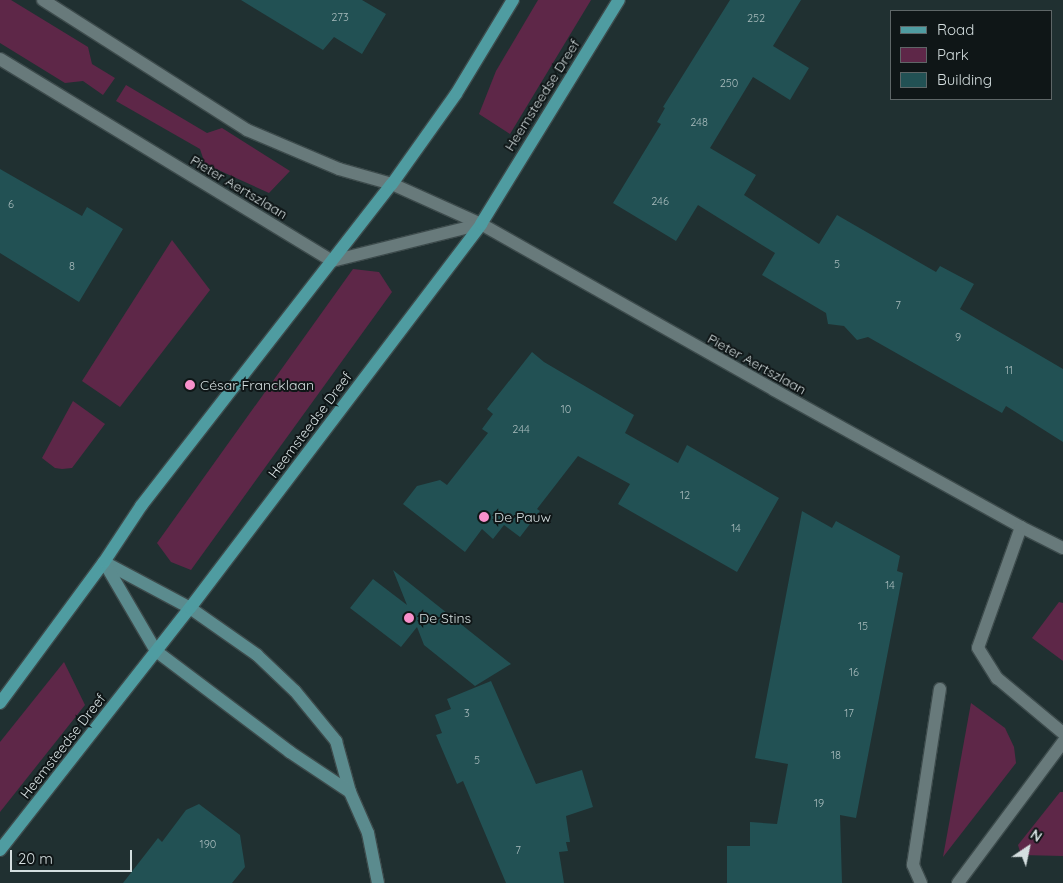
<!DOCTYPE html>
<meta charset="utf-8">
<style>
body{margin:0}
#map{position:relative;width:1063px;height:883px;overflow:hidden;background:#203031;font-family:Quicksand,sans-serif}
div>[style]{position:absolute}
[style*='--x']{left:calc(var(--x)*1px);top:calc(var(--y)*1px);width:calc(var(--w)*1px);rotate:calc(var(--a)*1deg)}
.green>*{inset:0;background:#5e2748}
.building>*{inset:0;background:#225154}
.roads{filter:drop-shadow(1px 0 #3d4b4c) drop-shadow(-1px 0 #3d4b4c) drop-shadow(0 1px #3d4b4c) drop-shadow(0 -1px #3d4b4c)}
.minor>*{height:12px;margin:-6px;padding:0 6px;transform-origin:6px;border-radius:6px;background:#687a7b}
.tertiary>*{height:12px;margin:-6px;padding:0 6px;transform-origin:6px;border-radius:6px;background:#687a7b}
.secondary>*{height:12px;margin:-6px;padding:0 6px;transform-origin:6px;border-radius:6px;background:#5b8b8e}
.primary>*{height:12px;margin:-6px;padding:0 6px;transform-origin:6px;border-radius:6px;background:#4f9ca1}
.dots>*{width:14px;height:14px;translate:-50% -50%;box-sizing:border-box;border:2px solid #0f1617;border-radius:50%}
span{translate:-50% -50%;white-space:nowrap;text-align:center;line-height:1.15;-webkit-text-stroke:4px #0f1617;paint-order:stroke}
.number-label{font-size:11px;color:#a8bbbc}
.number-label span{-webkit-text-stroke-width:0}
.street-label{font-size:14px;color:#d4dedf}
.poi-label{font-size:14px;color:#d4dedf}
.left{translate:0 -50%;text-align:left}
.legend{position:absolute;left:890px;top:10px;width:162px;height:90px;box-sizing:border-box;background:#0f1617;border:1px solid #5e6667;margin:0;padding:6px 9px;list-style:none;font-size:15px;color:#d4dedf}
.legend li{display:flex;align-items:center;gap:10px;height:25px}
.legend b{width:25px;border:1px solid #5e6667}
.north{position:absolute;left:1003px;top:823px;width:50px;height:50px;-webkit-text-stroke:4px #0f1617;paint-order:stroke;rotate:34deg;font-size:14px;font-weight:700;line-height:20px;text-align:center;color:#d4dedf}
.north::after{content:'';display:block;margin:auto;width:18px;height:22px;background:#d4dedf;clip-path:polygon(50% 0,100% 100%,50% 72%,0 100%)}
.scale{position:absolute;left:10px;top:850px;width:122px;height:22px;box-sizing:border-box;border:2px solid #d4dedf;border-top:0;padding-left:6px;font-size:15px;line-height:18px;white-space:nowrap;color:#d4dedf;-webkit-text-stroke:4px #0f1617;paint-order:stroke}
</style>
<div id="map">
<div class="green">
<i style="clip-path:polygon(0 0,11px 0,88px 47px,92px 64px,115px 78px,103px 95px,83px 81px,65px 83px,0 43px)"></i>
<i style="clip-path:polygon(538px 0,591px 0,510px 134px,479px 114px,496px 71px)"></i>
<i style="clip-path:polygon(126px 85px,207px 133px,222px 128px,290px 171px,269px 193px,205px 164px,200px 149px,116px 101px)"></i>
<i style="clip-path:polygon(172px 240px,210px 290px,120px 407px,82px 381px)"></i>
<i style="clip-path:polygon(353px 269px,379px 272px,392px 292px,191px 570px,171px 562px,157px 543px)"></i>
<i style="clip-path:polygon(73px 401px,105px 424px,72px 468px,62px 469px,55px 468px,42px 458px)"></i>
<i style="clip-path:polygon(1059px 602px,1063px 603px,1063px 661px,1032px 638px)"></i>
<i style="clip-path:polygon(64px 662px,85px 705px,0 812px,0 742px)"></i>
<i style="clip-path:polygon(971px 703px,1005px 728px,1014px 747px,1016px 763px,943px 857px)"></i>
<i style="clip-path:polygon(1060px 792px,1063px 792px,1063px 856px,1021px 855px,1018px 845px)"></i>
</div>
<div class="building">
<i style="clip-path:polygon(241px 0,362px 0,386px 14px,362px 54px,334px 37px,323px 50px)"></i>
<i style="clip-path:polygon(730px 0,801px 0,773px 46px,809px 68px,790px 100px,753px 77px,710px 148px,756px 175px,744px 195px,819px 244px,837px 215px,936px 272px,940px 266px,974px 284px,960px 309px,1063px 369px,1063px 442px,1006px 406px,1002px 413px,868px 337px,857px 340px,844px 326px,828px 324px,826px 313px,762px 275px,775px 253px,698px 205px,676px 241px,613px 203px,661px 124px,657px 122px,665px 108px,663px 107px)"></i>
<i style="clip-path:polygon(0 169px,82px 216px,87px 207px,123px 229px,79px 302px,0 253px)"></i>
<i style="clip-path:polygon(532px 352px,544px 362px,634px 415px,625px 433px,678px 463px,687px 445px,779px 498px,737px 572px,618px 504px,630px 484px,578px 456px,537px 509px,540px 511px,520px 537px,504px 525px,493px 539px,482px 529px,465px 552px,403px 504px,417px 486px,440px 480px,447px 485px,488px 433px,482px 429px,493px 414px,487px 409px)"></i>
<i style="clip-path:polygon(802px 511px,832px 528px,836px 521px,900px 556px,897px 571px,903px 573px,856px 818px,840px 815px,842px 883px,727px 883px,727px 846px,750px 846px,750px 822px,777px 824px,788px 764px,755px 758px)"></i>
<i style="clip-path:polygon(393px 570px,511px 664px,475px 686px,424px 645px,417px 627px,401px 647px,350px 608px,373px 579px,407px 605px)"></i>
<i style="clip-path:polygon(491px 681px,536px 784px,582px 770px,593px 807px,566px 816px,570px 842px,566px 842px,568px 851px,559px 852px,564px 883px,506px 883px,463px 781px,457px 784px,436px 735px,442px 733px,435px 715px,451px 709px,447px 699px)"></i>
<i style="clip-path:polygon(199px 804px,240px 835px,245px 867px,232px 883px,123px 883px,158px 838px,162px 842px,186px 810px)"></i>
</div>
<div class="roads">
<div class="minor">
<i style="--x:481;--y:224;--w:337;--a:29.5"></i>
<i style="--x:774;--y:390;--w:282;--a:29"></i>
<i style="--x:1021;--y:527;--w:47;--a:26.6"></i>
<i style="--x:1021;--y:527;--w:128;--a:109.6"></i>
<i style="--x:978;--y:648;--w:36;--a:58"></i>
<i style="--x:997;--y:678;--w:86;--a:39.8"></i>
<i style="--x:921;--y:883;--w:20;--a:-114"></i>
<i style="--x:913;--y:865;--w:178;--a:-81.3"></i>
<i style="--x:958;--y:883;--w:176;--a:-53.3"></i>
</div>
<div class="tertiary">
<i style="--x:43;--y:0;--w:242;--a:32.5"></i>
<i style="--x:247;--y:130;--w:100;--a:23"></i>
<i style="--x:339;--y:169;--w:55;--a:15.8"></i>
<i style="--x:392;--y:184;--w:98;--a:24.2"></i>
<i style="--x:0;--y:59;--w:389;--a:31.3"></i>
<i style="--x:332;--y:261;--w:154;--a:-13.9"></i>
</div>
<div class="secondary">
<i style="--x:104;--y:562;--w:98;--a:28.1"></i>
<i style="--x:190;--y:608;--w:82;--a:35"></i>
<i style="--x:257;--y:655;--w:52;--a:43.5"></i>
<i style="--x:295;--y:691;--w:65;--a:50.6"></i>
<i style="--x:336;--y:741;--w:53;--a:74.6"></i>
<i style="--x:350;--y:792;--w:45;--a:66.3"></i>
<i style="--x:368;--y:833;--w:51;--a:78.7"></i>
<i style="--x:104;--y:562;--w:103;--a:59.7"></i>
<i style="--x:156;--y:651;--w:168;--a:37"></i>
<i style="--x:290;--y:752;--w:72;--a:33.7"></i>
</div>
<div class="primary">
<i style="--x:0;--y:703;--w:175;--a:-53.6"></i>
<i style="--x:104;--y:562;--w:67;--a:-56.5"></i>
<i style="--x:141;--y:506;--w:408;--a:-52.1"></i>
<i style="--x:392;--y:184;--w:110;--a:-54.6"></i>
<i style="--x:456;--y:94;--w:110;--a:-58.8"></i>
<i style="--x:0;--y:850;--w:308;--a:-51.9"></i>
<i style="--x:190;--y:608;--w:482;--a:-52.8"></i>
<i style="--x:481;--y:224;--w:263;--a:-58.4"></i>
</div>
</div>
<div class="dots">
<i style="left:190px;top:385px;background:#f890cb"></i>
<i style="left:484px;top:517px;background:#f890cb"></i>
<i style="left:409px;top:618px;background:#f890cb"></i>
</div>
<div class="number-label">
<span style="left:340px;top:17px">273</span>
<span style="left:756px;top:18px">252</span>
<span style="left:729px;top:83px">250</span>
<span style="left:699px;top:122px">248</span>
<span style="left:660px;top:201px">246</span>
<span style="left:11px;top:204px">6</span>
<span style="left:837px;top:264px">5</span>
<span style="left:72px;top:266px">8</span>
<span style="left:898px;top:305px">7</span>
<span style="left:958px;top:337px">9</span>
<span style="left:1009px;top:370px">11</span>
<span style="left:566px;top:409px">10</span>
<span style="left:521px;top:429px">244</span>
<span style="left:685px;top:495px">12</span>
<span style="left:736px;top:528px">14</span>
<span style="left:890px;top:585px">14</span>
<span style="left:863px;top:626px">15</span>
<span style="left:854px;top:672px">16</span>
<span style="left:467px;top:713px">3</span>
<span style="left:849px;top:713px">17</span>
<span style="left:836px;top:755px">18</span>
<span style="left:477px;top:760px">5</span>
<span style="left:819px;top:803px">19</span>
<span style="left:208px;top:844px">190</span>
<span style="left:518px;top:850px">7</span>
</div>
<div class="street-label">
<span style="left:542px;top:95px;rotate:-58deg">Heemsteedse Dreef</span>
<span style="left:239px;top:187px;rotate:31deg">Pieter Aertszlaan</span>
<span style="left:757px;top:364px;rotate:29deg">Pieter Aertszlaan</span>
<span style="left:310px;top:425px;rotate:-53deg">Heemsteedse Dreef</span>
<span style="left:63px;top:746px;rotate:-52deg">Heemsteedse Dreef</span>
</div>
<div class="poi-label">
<span class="left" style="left:200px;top:385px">César Francklaan</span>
<span class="left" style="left:494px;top:517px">De Pauw</span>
<span class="left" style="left:419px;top:618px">De Stins</span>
</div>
<ul class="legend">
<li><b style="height:6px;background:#4f9ca1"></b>Road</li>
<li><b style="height:14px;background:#5e2748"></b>Park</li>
<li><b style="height:14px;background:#225154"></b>Building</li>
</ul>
<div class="north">N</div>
<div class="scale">20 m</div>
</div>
